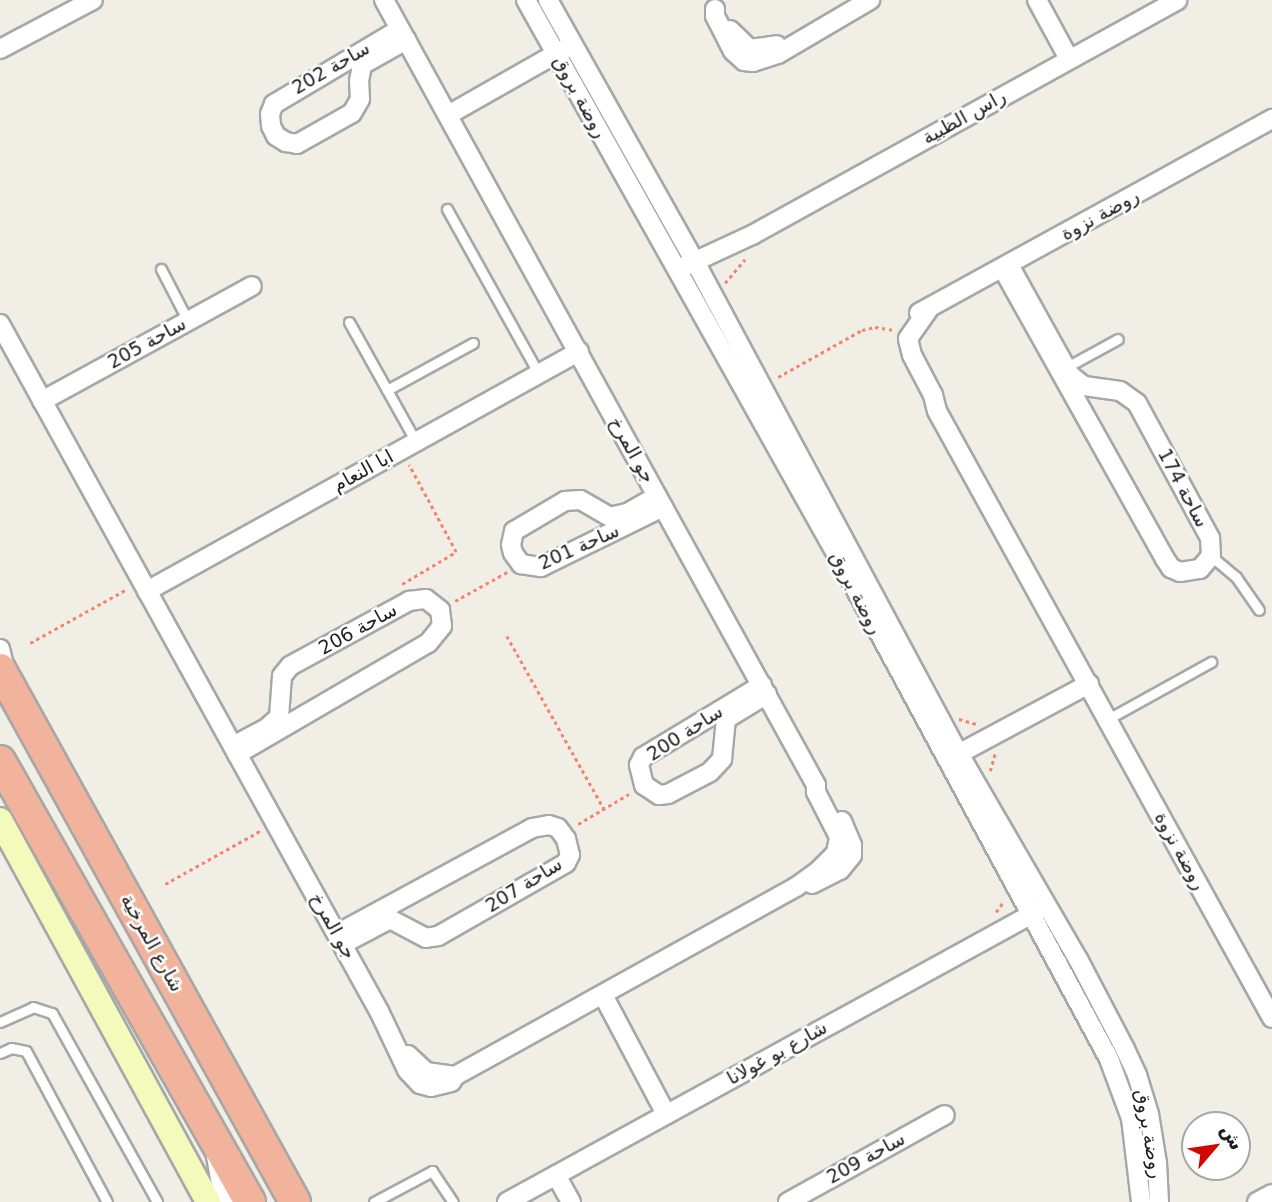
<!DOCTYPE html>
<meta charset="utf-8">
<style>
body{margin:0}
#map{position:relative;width:1272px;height:1202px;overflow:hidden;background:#f1eee6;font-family:"DejaVu Sans",Vazirmatn,sans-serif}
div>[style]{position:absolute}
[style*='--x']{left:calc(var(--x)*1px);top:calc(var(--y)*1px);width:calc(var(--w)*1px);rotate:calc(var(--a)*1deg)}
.path>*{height:2.5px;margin-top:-1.25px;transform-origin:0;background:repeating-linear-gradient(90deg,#fb816d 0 3.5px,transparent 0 7px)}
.roads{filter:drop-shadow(2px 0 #a7a7a7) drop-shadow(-2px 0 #a7a7a7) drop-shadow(0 2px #a7a7a7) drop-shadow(0 -2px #a7a7a7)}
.service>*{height:9px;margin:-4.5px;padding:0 4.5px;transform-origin:4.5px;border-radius:4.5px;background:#fff}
.minor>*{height:18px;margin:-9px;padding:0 9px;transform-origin:9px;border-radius:9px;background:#fff}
.secondary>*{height:24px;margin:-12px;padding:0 12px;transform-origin:12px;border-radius:12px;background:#f4fabb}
.trunk>*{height:30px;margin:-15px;padding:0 15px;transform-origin:15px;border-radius:15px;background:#f2b39d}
span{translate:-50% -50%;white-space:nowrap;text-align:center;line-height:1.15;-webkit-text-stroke:5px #fff;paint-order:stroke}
.street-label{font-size:19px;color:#202020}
.north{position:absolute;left:1181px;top:1111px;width:70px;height:70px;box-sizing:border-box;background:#fff;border:2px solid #a6a6a6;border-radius:50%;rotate:61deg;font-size:19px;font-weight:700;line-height:28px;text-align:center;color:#202020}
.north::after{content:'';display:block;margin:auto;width:24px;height:32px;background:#d00800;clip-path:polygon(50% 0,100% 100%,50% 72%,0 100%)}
</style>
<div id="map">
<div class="path">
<i style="--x:725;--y:283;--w:31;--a:-50"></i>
<i style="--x:778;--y:377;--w:96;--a:-29.2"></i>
<i style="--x:862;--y:330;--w:13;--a:-13"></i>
<i style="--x:875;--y:327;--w:20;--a:9"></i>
<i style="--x:402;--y:584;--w:63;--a:-30.7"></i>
<i style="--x:456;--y:552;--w:99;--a:-118.4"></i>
<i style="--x:455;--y:601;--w:60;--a:-29.1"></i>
<i style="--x:507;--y:636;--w:198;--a:60.7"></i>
<i style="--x:30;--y:643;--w:111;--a:-29.1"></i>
<i style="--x:959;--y:719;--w:18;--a:16"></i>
<i style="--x:990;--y:771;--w:18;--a:-74"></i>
<i style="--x:578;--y:824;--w:59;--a:-30.5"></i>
<i style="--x:165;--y:884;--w:109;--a:-29.2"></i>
<i style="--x:996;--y:912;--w:14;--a:-54"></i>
</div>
<div class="roads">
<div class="service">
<i style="--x:447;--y:209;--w:189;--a:60.9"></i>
<i style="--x:161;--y:269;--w:59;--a:62.6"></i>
<i style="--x:349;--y:322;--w:137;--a:60.8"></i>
<i style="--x:1065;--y:368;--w:60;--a:-28.7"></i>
<i style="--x:387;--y:390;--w:98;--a:-28.7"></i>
<i style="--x:1211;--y:556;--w:33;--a:40"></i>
<i style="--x:1236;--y:577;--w:40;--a:55.1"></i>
<i style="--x:1108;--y:719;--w:118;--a:-29"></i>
<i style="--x:0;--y:1022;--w:36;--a:-24"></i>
<i style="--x:33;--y:1007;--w:20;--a:18"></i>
<i style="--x:52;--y:1013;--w:216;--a:60.9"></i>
<i style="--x:0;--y:1053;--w:12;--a:-24"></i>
<i style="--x:11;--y:1048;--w:15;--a:11"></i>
<i style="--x:26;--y:1051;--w:171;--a:61.8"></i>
<i style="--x:374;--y:1202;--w:66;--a:-28.1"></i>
<i style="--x:432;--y:1171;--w:37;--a:56"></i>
</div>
<div class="minor">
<i style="--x:526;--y:0;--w:659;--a:60.75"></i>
<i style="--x:848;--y:575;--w:550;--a:61.66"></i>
<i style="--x:1109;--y:1059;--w:63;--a:69.6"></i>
<i style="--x:1131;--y:1118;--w:85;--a:83.2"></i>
<i style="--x:548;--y:0;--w:311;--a:60.7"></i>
<i style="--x:700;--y:271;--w:540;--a:61.82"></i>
<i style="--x:955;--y:747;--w:245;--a:59.9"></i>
<i style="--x:1078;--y:959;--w:102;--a:62.4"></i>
<i style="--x:1125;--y:1049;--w:29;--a:65"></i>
<i style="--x:1137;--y:1075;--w:41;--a:72.9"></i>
<i style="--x:1149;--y:1114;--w:50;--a:80.7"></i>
<i style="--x:1157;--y:1163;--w:39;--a:87"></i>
<i style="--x:1037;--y:0;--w:67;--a:61.5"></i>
<i style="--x:715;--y:9;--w:7;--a:90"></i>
<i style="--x:715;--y:16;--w:39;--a:63"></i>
<i style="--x:733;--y:51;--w:15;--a:42"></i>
<i style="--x:744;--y:61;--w:9;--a:6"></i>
<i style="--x:753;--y:62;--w:26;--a:-18"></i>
<i style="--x:778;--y:54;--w:107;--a:-30.4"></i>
<i style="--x:400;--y:29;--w:147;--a:149.2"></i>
<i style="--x:274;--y:104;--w:11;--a:112"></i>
<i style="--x:270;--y:114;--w:12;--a:85"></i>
<i style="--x:271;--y:126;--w:11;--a:63"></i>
<i style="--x:276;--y:136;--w:12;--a:31"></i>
<i style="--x:286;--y:142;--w:11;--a:10"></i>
<i style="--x:297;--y:144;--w:63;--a:-29.4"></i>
<i style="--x:352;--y:113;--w:16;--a:-60"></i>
<i style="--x:360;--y:99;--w:18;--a:-93"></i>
<i style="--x:359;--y:81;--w:16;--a:-79"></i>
<i style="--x:362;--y:65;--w:51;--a:-29.6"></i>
<i style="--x:730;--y:30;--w:28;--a:44"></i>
<i style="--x:750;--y:49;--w:27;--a:-8"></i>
<i style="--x:0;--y:49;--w:105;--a:-27.8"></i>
<i style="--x:448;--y:115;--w:136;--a:-29.6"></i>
<i style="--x:685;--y:266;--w:74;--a:-24.8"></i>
<i style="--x:752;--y:235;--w:486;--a:-28.9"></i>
<i style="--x:1003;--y:269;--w:332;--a:60.8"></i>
<i style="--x:1165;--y:559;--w:11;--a:56"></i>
<i style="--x:1171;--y:568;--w:10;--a:24"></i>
<i style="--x:1180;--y:572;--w:20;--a:-9"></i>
<i style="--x:1200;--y:569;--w:17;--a:-50"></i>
<i style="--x:1211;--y:556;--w:18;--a:-93"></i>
<i style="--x:1210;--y:538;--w:153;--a:-118.4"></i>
<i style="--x:1137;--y:403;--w:21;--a:-145"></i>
<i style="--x:1120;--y:391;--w:36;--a:-172"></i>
<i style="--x:1084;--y:386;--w:18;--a:-142"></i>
<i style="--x:1070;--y:375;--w:126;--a:-119"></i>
<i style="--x:928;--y:310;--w:35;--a:125"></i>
<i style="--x:908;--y:339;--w:16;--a:76"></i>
<i style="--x:912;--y:355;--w:45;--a:62.3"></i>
<i style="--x:933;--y:395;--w:16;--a:76"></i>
<i style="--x:937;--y:411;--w:693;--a:61.11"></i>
<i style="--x:919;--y:313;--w:403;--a:-28.8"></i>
<i style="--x:0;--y:324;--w:785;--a:61.12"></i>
<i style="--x:379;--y:1011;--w:65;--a:64.6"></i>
<i style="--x:407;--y:1070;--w:19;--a:47"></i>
<i style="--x:420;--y:1084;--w:11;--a:15"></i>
<i style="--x:431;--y:1087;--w:21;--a:-14"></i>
<i style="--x:451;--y:1082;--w:7;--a:-56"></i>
<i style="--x:455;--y:1076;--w:390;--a:-29"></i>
<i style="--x:796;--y:887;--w:29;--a:-36"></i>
<i style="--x:819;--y:870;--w:24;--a:-45"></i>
<i style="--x:836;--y:853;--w:16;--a:-79"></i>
<i style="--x:839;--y:837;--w:51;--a:-117.1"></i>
<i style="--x:816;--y:792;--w:7;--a:-90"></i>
<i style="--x:816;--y:785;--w:896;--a:-118.82"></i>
<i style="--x:42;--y:401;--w:239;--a:-28.7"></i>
<i style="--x:657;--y:496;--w:34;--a:150"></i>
<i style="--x:627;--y:513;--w:17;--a:167"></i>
<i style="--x:610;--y:517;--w:34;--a:-150"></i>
<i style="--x:580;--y:500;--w:15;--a:176"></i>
<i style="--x:565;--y:501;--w:59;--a:149.5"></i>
<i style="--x:514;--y:531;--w:14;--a:102"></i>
<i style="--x:511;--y:545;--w:8;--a:76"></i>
<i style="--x:513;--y:553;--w:14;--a:54"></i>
<i style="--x:521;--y:564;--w:20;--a:9"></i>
<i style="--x:541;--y:567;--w:136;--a:-26.2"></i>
<i style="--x:147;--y:591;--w:494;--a:-29"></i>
<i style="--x:0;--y:649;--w:30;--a:76"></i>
<i style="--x:762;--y:685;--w:139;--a:148.8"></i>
<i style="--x:643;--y:757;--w:9;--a:117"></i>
<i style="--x:639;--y:765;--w:21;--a:76"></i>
<i style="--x:644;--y:785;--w:18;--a:34"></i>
<i style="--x:659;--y:795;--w:9;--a:-6"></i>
<i style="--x:668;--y:794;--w:47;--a:-27.6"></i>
<i style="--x:710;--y:772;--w:18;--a:-47"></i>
<i style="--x:722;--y:759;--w:40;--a:-84.3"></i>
<i style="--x:726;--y:719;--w:48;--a:-31.4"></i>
<i style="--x:233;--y:746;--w:40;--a:-28"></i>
<i style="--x:268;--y:727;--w:15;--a:-42"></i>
<i style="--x:279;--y:717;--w:41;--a:-85.8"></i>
<i style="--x:282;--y:676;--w:13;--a:-51"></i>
<i style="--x:290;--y:666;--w:136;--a:-28.6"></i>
<i style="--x:409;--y:601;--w:17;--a:-7"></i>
<i style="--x:426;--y:599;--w:18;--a:38"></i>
<i style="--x:440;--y:610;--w:16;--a:83"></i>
<i style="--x:442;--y:626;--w:22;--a:129"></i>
<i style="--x:428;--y:643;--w:221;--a:149.8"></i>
<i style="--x:949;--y:759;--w:159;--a:-28.2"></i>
<i style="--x:812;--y:884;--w:31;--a:-27"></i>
<i style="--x:840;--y:870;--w:19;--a:-51"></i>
<i style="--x:852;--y:855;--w:10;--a:-90"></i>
<i style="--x:852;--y:845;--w:26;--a:-113"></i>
<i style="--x:337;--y:934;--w:222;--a:-28.5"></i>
<i style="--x:532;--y:828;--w:17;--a:-10"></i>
<i style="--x:549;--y:825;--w:9;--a:18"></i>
<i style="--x:558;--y:828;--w:14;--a:54"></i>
<i style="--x:566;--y:839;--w:16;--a:76"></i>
<i style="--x:570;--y:855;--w:9;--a:117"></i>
<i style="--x:566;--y:863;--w:147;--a:150.3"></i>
<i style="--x:438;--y:936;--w:12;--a:171"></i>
<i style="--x:426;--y:938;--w:41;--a:-152.2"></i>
<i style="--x:390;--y:919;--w:53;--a:152"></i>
<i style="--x:603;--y:995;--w:135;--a:62.1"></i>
<i style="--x:408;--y:1055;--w:25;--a:43"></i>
<i style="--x:426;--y:1072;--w:29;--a:8"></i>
<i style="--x:216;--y:1156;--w:47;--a:80.1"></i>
<i style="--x:556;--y:1175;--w:31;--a:61"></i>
<i style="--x:507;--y:1202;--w:609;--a:-28.75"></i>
<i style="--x:788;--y:1202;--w:179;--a:-29"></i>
<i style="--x:1257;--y:1202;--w:17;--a:-28"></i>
</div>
<div class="secondary">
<i style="--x:0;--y:820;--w:435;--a:61.4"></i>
</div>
<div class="trunk">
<i style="--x:0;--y:669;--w:609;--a:61.04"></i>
<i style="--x:0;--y:761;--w:507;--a:60.45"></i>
</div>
</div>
<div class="street-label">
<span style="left:331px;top:68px;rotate:-30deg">ساحة 202</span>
<span style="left:580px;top:97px;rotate:61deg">روضة بروق</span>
<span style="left:964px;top:117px;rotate:-29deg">راس الظبية</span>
<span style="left:1100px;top:215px;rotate:-29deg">روضة نزوة</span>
<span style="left:147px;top:343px;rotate:-29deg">ساحة 205</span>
<span style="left:632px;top:450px;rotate:61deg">جو المرخ</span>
<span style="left:363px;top:471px;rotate:-29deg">ابا النعام</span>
<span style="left:1183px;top:488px;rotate:62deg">ساحة 174</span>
<span style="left:579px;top:547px;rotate:-24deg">ساحة 201</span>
<span style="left:856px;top:593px;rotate:62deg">روضة بروق</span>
<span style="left:358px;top:629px;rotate:-29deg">ساحة 206</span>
<span style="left:685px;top:733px;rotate:-33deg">ساحة 200</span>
<span style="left:1180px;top:851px;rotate:61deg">روضة نزوة</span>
<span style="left:524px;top:885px;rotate:-32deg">ساحة 207</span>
<span style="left:333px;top:926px;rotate:61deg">جو المرخ</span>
<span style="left:152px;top:943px;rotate:61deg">شارع المرخية</span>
<span style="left:777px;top:1053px;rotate:-29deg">شارع بو غولانا</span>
<span style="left:1149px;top:1134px;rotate:80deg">روضة بروق</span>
<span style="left:866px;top:1158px;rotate:-29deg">ساحة 209</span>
</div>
<div class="north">ش</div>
</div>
